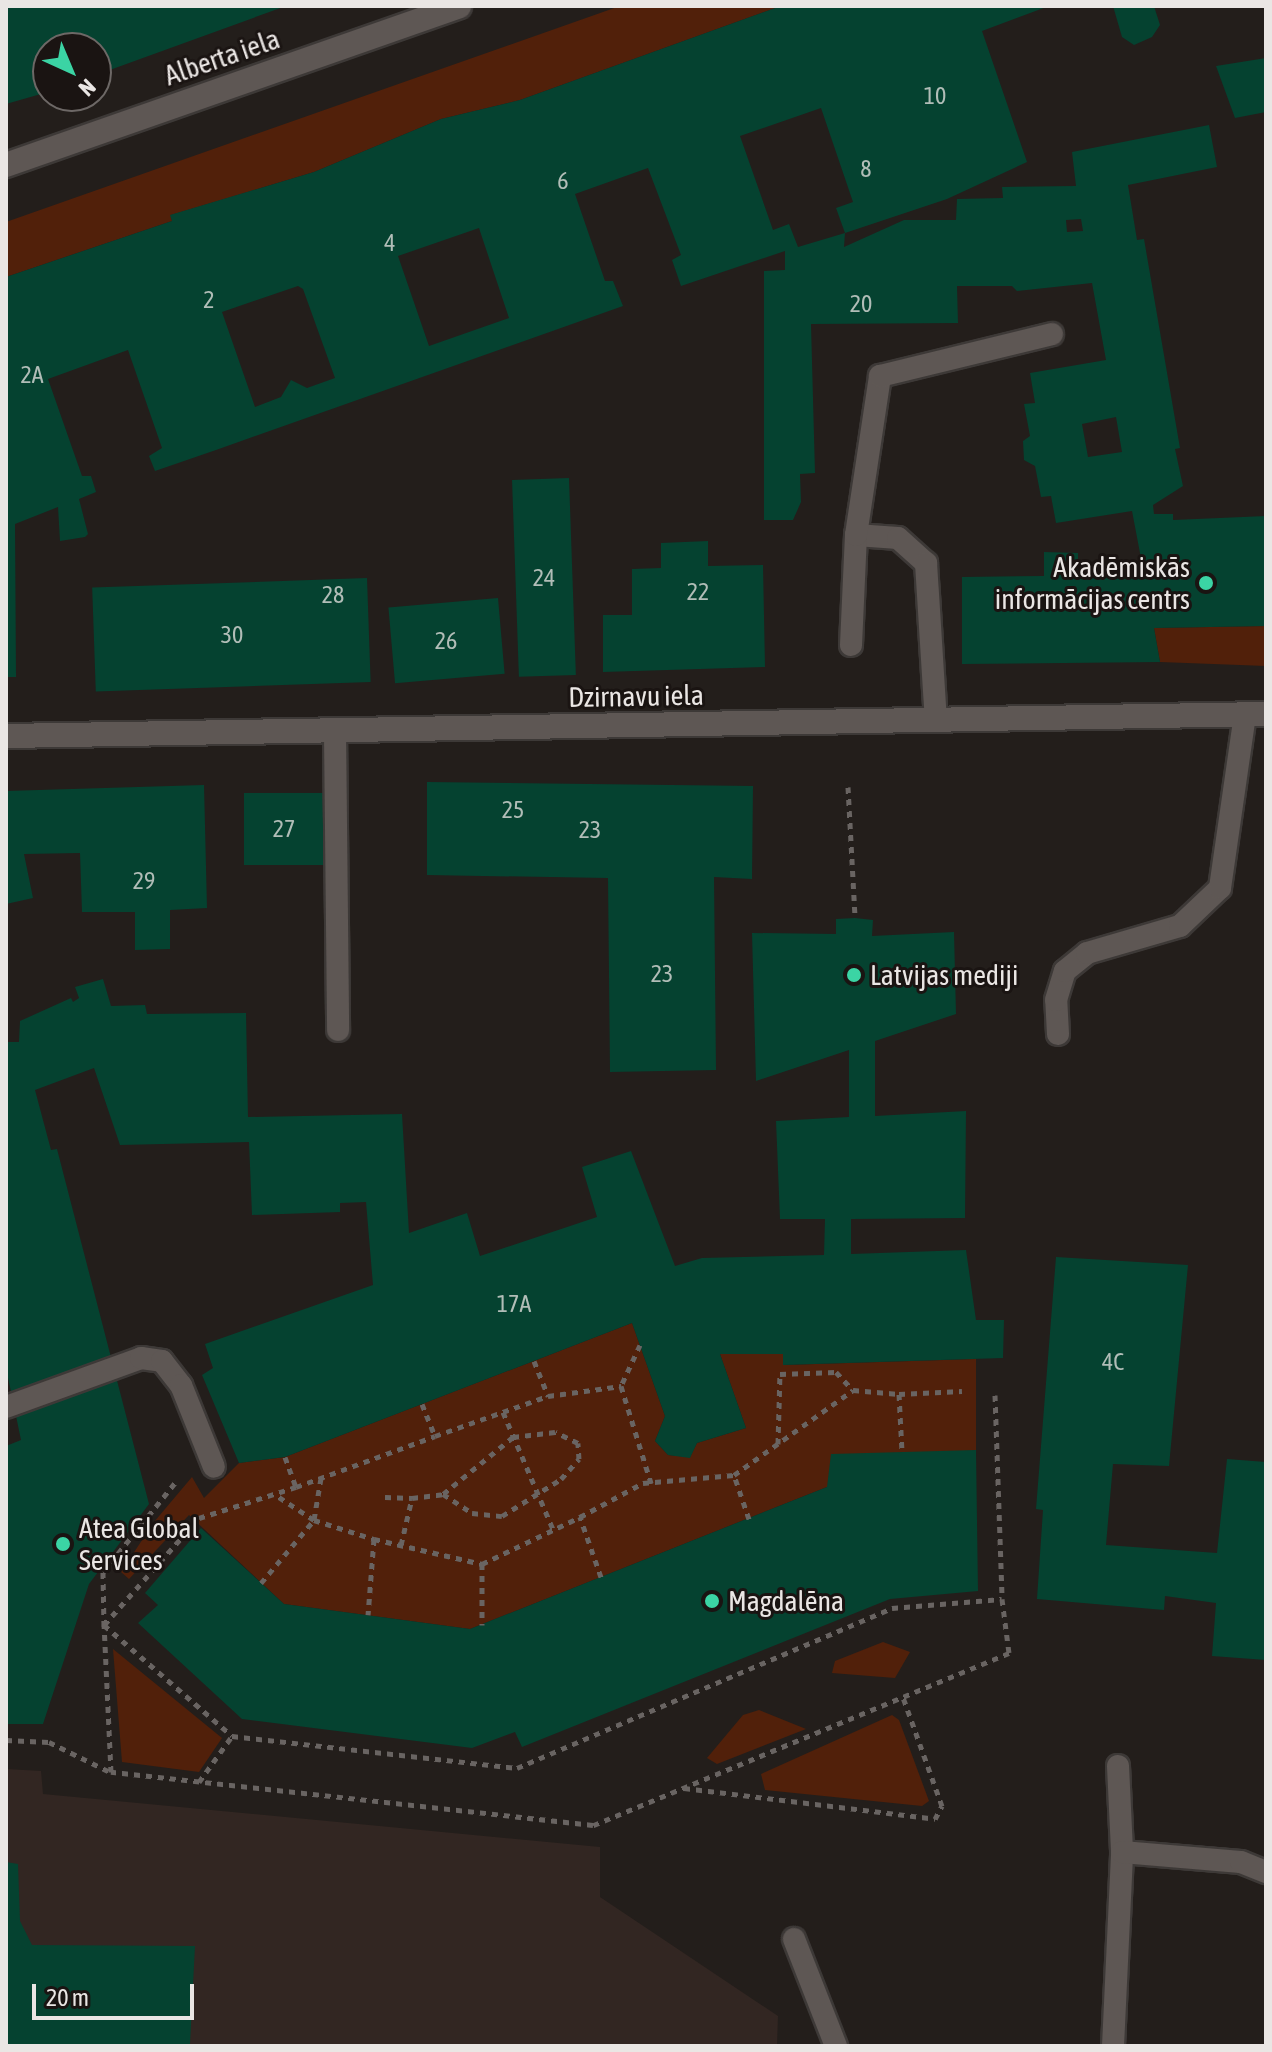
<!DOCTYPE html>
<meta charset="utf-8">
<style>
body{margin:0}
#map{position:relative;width:1272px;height:2052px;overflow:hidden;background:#231e1b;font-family:"Asap Condensed",sans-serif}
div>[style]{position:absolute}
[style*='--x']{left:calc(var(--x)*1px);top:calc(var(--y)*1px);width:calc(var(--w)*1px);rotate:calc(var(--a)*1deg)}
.built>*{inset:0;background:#322622}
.green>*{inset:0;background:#51200a}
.building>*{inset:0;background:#054230;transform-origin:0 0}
.path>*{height:5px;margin-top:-2.5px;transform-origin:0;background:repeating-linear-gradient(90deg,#696462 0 6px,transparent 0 12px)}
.roads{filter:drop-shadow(2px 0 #3d3937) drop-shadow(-2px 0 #3d3937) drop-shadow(0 2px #3d3937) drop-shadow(0 -2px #3d3937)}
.service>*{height:22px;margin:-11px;padding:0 11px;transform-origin:11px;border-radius:11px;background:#5e5754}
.minor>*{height:24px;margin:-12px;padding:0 12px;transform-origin:12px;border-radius:12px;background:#5e5754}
.dots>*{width:22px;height:22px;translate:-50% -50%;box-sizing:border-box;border:4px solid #1a1412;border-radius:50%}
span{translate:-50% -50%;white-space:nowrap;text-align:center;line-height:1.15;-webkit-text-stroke:6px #1a1412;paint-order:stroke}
.number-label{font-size:24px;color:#b1bdb7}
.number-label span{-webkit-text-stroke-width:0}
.street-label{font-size:28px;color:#eae6e4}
.poi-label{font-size:28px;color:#eae6e4}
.right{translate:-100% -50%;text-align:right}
.left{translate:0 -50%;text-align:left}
.frame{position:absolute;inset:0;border:8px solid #eae6e4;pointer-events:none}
.north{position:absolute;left:32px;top:32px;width:80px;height:80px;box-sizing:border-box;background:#1a1412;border:2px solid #6d6866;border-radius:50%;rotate:136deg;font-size:22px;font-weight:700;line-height:32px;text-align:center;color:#eae6e4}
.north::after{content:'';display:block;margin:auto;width:28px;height:36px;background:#3bd4a4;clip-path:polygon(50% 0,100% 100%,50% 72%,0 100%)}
.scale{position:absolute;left:32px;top:1984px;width:162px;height:36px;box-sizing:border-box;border:4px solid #eae6e4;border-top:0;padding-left:10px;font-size:24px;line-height:28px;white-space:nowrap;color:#eae6e4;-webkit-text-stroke:6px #1a1412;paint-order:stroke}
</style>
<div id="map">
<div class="built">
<i style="clip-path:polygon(6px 1769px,41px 1771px,43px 1794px,600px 1847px,600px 1897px,778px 2016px,777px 2046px,6px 2046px)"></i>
</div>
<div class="green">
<i style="clip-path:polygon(620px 6px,781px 6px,520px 100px,441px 119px,314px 172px,171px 215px,172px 221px,6px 277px,6px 222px)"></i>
<i style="clip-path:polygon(1266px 626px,1266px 666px,1160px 662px,1154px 628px)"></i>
<i style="clip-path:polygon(632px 1323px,665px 1416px,655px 1441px,668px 1455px,690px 1457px,697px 1443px,746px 1428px,720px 1354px,783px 1354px,784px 1365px,976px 1359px,976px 1450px,827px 1487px,470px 1629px,284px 1604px,189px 1515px,129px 1579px,121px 1572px,154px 1522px,192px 1477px,204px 1498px,239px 1463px,285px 1457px)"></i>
<i style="clip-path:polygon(883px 1642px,910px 1652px,895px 1678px,832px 1673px,835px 1661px)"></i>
<i style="clip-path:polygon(113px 1649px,222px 1738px,199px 1772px,122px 1762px)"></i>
<i style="clip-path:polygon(759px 1710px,806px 1729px,717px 1764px,707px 1758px,743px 1715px)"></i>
<i style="clip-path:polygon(892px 1715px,899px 1720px,929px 1801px,922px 1806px,765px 1790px,761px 1774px)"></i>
</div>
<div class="building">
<i style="clip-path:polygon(6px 6px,286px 6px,96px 75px,96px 48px,48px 48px,48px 92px,6px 104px)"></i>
<i style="clip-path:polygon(evenodd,781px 6px,1049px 6px,982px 31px,1027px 162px,947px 199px,845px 233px,844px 247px,904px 220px,956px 220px,957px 199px,1003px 198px,1002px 187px,1076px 186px,1072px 152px,1209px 125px,1217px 167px,1128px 185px,1137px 240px,1144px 239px,1180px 448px,1175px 449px,1183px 486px,1153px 505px,1154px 514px,1173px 514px,1173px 520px,1266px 516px,1266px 626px,1154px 628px,1160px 662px,962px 664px,962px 577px,1044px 576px,1044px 552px,1078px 553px,1078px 575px,1144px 574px,1132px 511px,1056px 523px,1051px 496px,1041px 497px,1035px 466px,1024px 460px,1023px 441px,1030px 436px,1024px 404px,1035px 403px,1030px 373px,1106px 360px,1092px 283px,1017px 291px,1012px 286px,957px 286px,958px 323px,811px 324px,815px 473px,800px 474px,801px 502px,793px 520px,764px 520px,764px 271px,785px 270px,785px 251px,681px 286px,672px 260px,681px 255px,648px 168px,575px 194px,605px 281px,613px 281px,623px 306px,216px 450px,155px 471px,149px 456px,162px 448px,128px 350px,48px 379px,82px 476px,91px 476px,96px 492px,79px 499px,88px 534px,85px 537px,60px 541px,58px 507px,15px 524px,16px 677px,6px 677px,6px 277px,172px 221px,170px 215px,314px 172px,441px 119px,520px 100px,781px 6px,821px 108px,853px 202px,836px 208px,845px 233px,798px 247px,789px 224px,773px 230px,740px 136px,821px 108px,781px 6px,1081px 219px,1083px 231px,1067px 232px,1066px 220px,1081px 219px,781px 6px,479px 228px,509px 318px,429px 346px,398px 256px,479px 228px,781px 6px,298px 286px,303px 289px,335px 378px,307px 388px,291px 380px,281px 397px,255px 407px,222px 312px,298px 286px,781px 6px,1116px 417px,1122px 452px,1088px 457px,1082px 424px,1116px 417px)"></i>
<i style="clip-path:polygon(1113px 6px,1154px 6px,1160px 25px,1152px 37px,1134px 45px,1122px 37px)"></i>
<i style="clip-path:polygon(1266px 58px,1266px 112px,1235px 118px,1216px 66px)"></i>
<i style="left:569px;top:478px;width:197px;height:57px;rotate:88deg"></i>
<i style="clip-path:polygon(708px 541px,708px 566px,763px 565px,765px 667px,603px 672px,603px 615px,632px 615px,632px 569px,661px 568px,661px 543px)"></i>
<i style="left:367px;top:578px;width:104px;height:275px;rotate:88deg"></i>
<i style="left:498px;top:598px;width:76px;height:110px;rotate:85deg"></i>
<i style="clip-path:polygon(427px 782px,753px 786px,752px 879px,714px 877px,716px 1070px,610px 1072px,608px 878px,427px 875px)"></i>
<i style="clip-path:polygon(204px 785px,207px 908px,170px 910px,170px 949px,135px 950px,135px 912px,82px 912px,80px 853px,24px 854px,33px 898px,6px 904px,6px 791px)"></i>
<i style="left:324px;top:793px;width:72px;height:80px;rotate:90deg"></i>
<i style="clip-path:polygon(855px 918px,873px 920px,872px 936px,954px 932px,956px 1014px,875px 1041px,875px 1116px,966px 1111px,965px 1218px,851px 1219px,851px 1254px,966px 1250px,976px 1320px,1004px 1320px,1003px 1358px,783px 1365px,783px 1354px,720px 1354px,746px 1428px,697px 1443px,690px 1458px,668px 1455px,655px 1441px,665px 1416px,632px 1323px,285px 1457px,239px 1463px,202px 1375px,213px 1368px,205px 1344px,373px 1285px,366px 1202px,340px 1203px,340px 1212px,252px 1215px,249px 1142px,120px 1145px,94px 1068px,35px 1090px,51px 1150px,57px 1149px,149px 1504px,89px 1584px,43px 1724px,6px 1724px,6px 1446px,21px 1440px,6px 1368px,6px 1042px,19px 1042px,20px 1021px,71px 998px,73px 1002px,79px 998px,75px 987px,103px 979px,111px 1006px,145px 1005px,147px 1014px,246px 1013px,248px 1117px,402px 1114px,409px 1233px,467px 1213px,480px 1256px,597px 1217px,582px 1167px,631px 1151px,675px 1266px,702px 1258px,824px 1255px,825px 1219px,780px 1219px,776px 1121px,849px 1117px,849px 1050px,756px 1081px,752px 933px,836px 934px,836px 919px)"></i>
<i style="clip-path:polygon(1056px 1257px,1188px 1265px,1169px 1466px,1113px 1464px,1106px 1545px,1217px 1553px,1227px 1459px,1266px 1462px,1266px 1660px,1212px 1656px,1216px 1603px,1165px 1596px,1164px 1610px,1037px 1599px,1043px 1510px,1036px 1509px)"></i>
<i style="clip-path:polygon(976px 1450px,978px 1591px,890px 1599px,522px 1747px,515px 1732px,472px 1748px,242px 1719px,138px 1623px,158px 1605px,145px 1593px,201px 1528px,284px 1604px,470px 1629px,827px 1487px,831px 1454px)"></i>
<i style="clip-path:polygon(6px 1862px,18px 1864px,20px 1921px,32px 1945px,195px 1946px,190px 2044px,6px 2046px)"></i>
</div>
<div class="path">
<i style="--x:848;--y:787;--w:131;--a:86.9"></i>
<i style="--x:640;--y:1345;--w:45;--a:114.9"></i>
<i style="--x:621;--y:1386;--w:102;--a:72.8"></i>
<i style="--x:534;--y:1361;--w:38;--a:68"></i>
<i style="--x:548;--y:1396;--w:74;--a:-7.8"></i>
<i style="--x:899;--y:1394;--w:63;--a:-2.7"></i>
<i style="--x:995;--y:1395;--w:204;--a:88"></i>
<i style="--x:422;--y:1404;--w:35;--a:68"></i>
<i style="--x:435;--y:1436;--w:120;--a:-19.5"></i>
<i style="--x:503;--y:1412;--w:127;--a:66.9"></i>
<i style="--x:778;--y:1444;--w:70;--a:-88.4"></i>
<i style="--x:780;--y:1374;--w:56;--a:-2"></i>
<i style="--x:836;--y:1372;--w:25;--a:47"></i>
<i style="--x:285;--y:1457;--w:32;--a:70"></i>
<i style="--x:296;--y:1487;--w:148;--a:-20.1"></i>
<i style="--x:321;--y:1478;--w:43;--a:99.5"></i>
<i style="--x:314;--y:1520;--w:63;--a:17.6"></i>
<i style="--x:374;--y:1539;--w:76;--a:94.5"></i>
<i style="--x:385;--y:1497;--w:27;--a:2"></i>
<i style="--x:749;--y:1519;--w:46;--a:-108.8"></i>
<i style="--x:734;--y:1475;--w:146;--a:-35.5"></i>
<i style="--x:853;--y:1390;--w:46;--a:5"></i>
<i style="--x:899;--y:1394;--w:58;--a:87"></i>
<i style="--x:374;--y:1539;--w:111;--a:13"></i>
<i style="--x:482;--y:1564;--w:61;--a:90"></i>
<i style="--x:401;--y:1545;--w:48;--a:-76.8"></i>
<i style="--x:412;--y:1498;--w:31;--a:-7"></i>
<i style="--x:443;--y:1494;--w:35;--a:33"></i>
<i style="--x:472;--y:1513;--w:30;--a:6"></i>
<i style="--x:502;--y:1516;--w:70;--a:-32.1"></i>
<i style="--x:561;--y:1479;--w:27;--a:-48"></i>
<i style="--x:579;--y:1459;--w:16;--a:-94"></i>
<i style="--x:578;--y:1443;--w:25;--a:-154"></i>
<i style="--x:555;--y:1432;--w:42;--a:173.2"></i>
<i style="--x:513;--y:1437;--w:90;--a:140.8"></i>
<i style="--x:482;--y:1564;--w:111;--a:-25.6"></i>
<i style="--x:601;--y:1577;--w:64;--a:-109.3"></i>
<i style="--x:580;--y:1517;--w:72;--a:-28.4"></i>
<i style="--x:643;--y:1483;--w:91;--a:-5"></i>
<i style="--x:261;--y:1583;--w:82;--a:-49.9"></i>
<i style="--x:314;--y:1520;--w:45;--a:-146.7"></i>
<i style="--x:104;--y:1625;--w:169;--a:40.9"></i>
<i style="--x:232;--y:1736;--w:287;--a:6.4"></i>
<i style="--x:517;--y:1768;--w:408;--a:-23.1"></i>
<i style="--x:892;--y:1608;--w:110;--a:-4.7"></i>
<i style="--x:1002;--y:1599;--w:54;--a:82.6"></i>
<i style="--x:1009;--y:1653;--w:450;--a:157.5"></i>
<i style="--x:593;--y:1825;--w:485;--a:-173.7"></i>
<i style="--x:111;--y:1772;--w:147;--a:-92.7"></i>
<i style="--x:104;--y:1625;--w:143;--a:-48.4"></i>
<i style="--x:199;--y:1518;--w:102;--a:-17.7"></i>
<i style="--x:104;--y:1626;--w:54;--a:-91.1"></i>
<i style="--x:103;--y:1572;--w:119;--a:-51.1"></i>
<i style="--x:6;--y:1740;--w:43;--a:2.7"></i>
<i style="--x:49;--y:1742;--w:68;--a:26.2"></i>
<i style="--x:199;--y:1782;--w:57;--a:-54.3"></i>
<i style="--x:684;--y:1788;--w:253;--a:7"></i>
<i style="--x:935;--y:1819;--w:15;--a:-62"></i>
<i style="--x:942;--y:1806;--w:116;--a:-109.7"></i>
</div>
<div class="roads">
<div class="service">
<i style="--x:856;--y:535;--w:42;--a:4.1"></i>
<i style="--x:898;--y:538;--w:38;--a:42"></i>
<i style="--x:926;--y:563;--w:158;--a:86.4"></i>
<i style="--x:851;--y:645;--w:110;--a:-87.4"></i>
<i style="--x:856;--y:535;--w:161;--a:-81.4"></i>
<i style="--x:880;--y:376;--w:177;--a:-13.7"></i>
<i style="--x:335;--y:731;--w:299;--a:89.4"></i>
<i style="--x:1058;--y:1034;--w:34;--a:-93"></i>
<i style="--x:1056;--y:1000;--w:30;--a:-73"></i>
<i style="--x:1065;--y:971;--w:28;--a:-39"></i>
<i style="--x:1087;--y:953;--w:97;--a:-16.2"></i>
<i style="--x:1180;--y:926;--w:55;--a:-43.5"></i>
<i style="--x:1220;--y:888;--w:175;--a:-81.8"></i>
<i style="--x:6;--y:1407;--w:144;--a:-19.9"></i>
<i style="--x:141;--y:1358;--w:21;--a:8"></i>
<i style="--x:162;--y:1361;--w:31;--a:52"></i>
<i style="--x:181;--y:1385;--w:88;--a:68.1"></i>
<i style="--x:1118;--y:1766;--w:86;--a:87.3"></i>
<i style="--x:794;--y:1939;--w:115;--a:68.6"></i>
<i style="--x:1113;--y:2046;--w:194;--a:-87.3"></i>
<i style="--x:1122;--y:1852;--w:119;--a:4.8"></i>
<i style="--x:1241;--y:1862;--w:27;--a:22"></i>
</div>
<div class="minor">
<i style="--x:6;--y:165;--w:480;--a:-19.3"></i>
<i style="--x:6;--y:736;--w:1260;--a:-1"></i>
</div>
</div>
<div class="dots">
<i style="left:1206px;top:583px;background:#3bd4a4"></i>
<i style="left:854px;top:975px;background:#3bd4a4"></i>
<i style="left:63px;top:1544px;background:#3bd4a4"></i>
<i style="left:712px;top:1601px;background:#3bd4a4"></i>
</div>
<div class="number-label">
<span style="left:935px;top:96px">10</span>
<span style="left:866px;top:169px">8</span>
<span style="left:563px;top:181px">6</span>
<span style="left:390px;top:243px">4</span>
<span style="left:209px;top:300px">2</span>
<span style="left:861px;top:304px">20</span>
<span style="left:32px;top:375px">2A</span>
<span style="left:544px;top:578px">24</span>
<span style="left:698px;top:592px">22</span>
<span style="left:333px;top:595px">28</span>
<span style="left:232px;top:635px">30</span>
<span style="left:446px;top:641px">26</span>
<span style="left:513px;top:810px">25</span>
<span style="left:284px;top:829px">27</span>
<span style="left:590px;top:830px">23</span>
<span style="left:144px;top:881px">29</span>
<span style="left:662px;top:974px">23</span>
<span style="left:514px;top:1304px">17A</span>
<span style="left:1113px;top:1362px">4C</span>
</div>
<div class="street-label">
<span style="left:222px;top:57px;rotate:-19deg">Alberta iela</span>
<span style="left:636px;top:696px;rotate:-1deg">Dzirnavu iela</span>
</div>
<div class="poi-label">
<span class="right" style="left:1190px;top:583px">Akadēmiskās<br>informācijas centrs</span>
<span class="left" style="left:870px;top:975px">Latvijas mediji</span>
<span class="left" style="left:79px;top:1544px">Atea Global<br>Services</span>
<span class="left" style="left:728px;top:1601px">Magdalēna</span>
</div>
<div class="frame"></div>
<div class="north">N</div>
<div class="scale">20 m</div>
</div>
